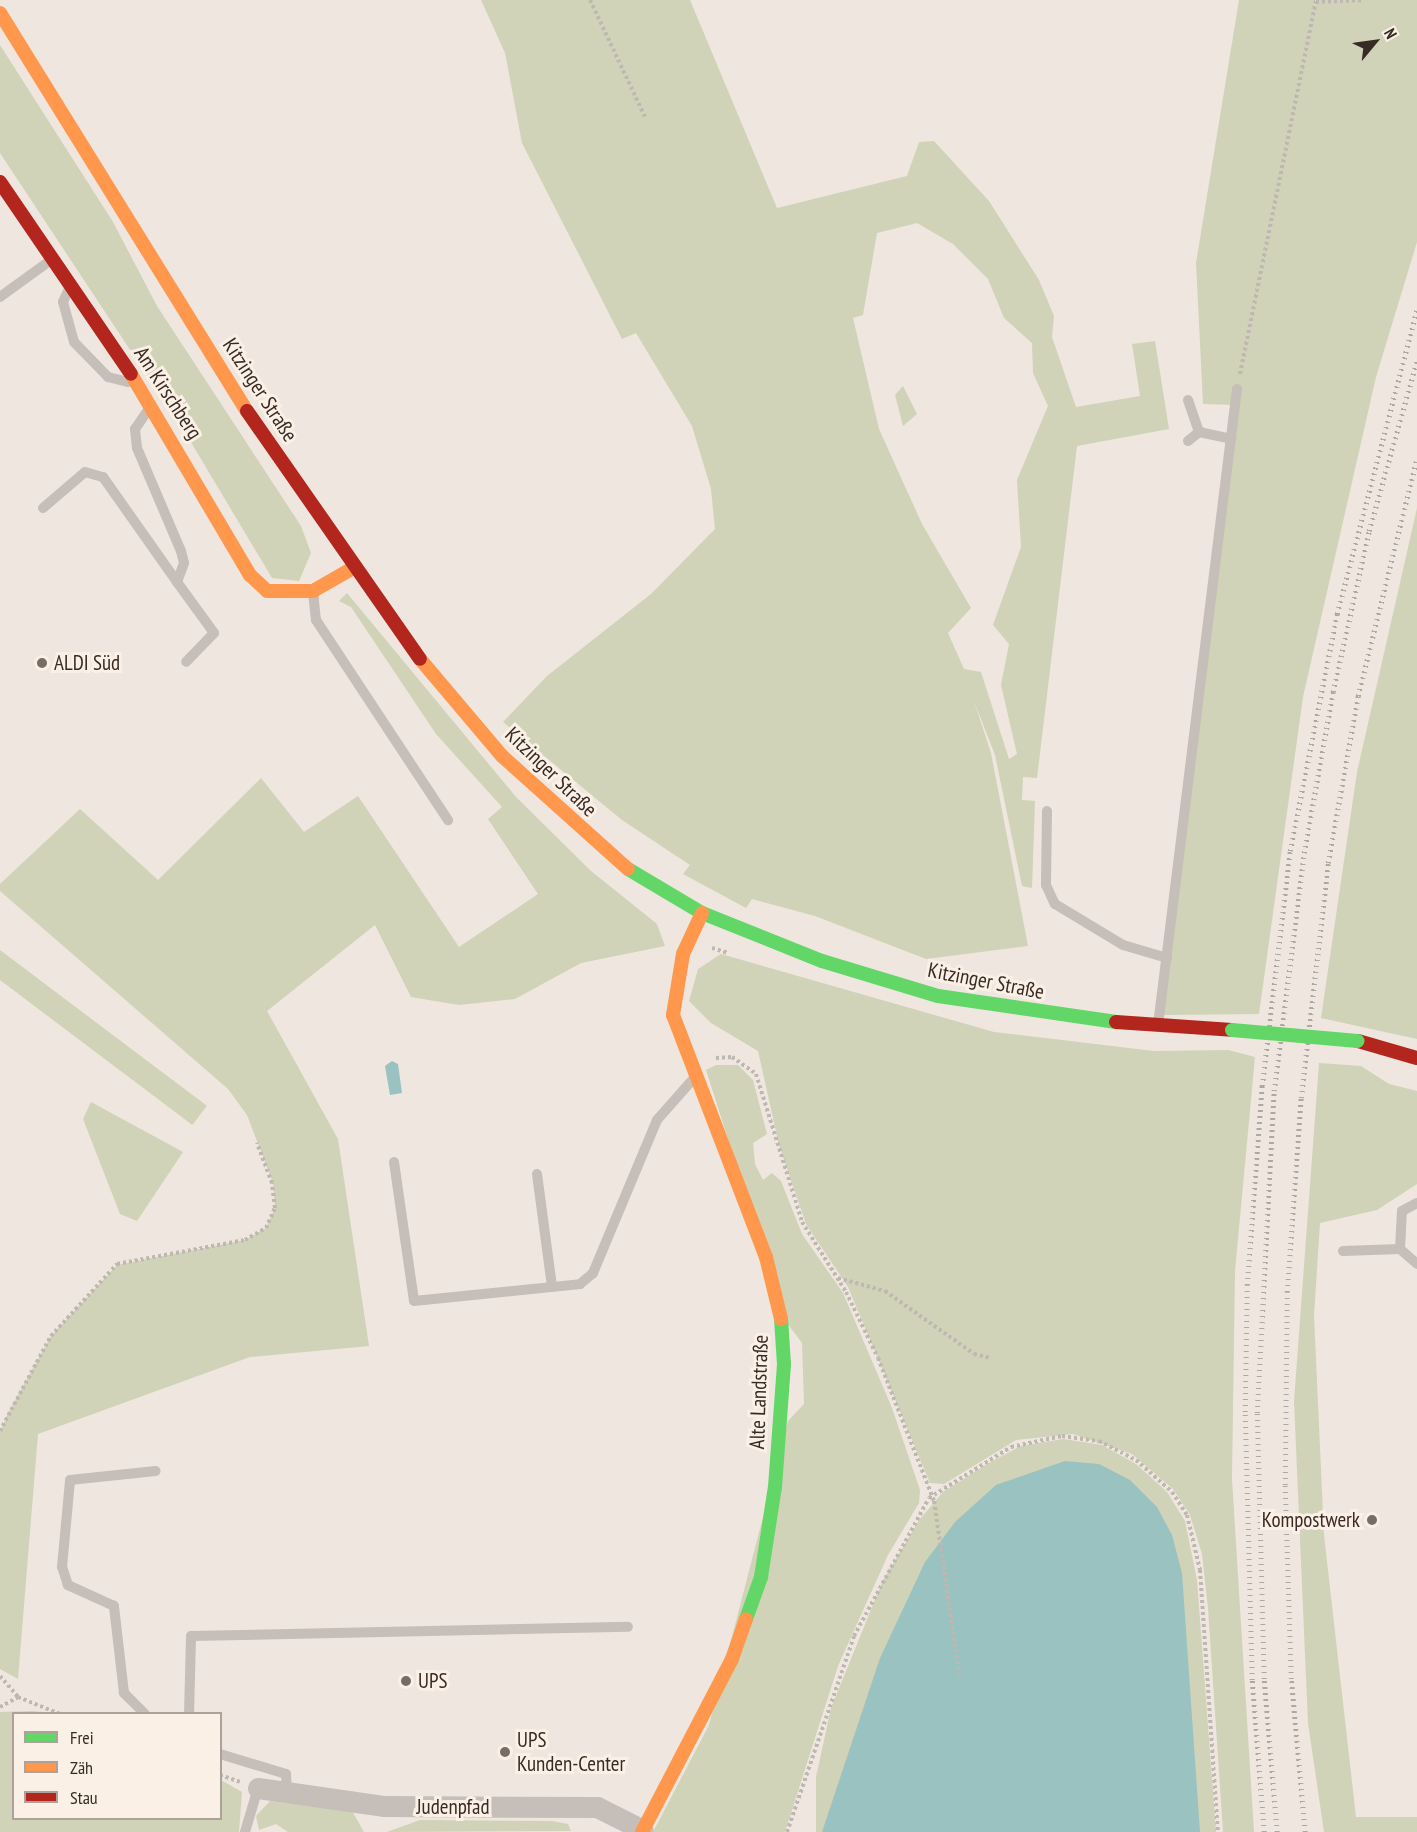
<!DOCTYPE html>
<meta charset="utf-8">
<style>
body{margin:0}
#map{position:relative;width:1417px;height:1832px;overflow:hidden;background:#eee6df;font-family:"PT Sans Narrow",sans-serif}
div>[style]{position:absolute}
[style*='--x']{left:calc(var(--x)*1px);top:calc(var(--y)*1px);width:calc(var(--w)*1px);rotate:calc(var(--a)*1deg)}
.green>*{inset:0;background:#d0d3b7;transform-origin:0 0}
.water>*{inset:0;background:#99c2c1}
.path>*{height:4px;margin-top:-2px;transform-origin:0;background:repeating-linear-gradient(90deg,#bfb7b1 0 3px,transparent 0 6px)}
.lane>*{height:10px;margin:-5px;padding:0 5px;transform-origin:5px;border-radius:5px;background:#c6beb8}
.street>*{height:21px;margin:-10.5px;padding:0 10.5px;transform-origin:10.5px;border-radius:10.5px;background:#c6beb8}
.fast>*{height:14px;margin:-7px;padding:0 7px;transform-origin:7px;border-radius:7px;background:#63d668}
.slow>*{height:14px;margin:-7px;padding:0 7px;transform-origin:7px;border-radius:7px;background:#ff974d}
.jam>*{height:14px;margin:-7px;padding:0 7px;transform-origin:7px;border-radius:7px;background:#b3261e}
.rail>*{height:4.5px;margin-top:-2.25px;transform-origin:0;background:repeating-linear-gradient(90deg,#aea7a2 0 1.5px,transparent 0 6px)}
.fast-bridge>*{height:14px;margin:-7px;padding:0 7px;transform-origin:7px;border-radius:7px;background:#63d668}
.dots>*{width:16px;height:16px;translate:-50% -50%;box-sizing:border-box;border:3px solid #fbf0e5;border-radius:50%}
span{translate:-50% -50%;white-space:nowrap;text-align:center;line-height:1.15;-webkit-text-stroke:6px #fbf0e5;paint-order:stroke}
.street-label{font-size:21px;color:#382b26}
.poi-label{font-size:21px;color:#382b26}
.left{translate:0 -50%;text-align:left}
.right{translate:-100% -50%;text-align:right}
.legend{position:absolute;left:12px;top:1712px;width:210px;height:108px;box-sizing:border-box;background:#fbf0e5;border:2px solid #ada199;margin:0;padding:8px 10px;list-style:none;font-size:18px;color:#382b26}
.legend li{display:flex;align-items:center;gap:12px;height:30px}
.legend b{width:30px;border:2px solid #ada199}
.north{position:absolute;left:1345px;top:12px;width:60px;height:60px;-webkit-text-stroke:4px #fbf0e5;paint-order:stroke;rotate:61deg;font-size:16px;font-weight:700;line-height:24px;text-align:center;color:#382b26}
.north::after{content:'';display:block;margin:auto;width:21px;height:27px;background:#382b26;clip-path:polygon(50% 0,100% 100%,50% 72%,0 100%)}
</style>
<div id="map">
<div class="green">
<i style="clip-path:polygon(evenodd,481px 0,690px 0,777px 208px,907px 176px,919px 142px,934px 141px,989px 201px,1039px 280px,1054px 316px,1052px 337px,1076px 407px,1140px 396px,1132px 344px,1155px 341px,1169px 429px,1077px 446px,1037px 778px,1023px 777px,1022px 800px,1035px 801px,1032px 888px,1022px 886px,995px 755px,974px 701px,991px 753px,1028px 946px,926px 959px,815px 916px,752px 899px,746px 908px,683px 874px,690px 865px,622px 820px,503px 722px,547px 676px,651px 594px,715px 529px,711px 489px,692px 426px,636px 333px,622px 339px,522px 143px,505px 53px,481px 0,917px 223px,953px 244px,988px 279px,1004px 318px,1032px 343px,1033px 373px,1048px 406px,1017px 480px,1021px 547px,993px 625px,1009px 644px,1001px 685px,1017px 754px,1009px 759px,981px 672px,964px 669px,948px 633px,971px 608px,922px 524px,879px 429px,853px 318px,863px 315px,877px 233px,917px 223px)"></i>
<i style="clip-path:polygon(1239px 0,1314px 0,1316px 6px,1317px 0,1417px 0,1417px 242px,1376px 377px,1303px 697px,1259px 1014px,1163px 1015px,1238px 405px,1203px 404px,1196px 263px)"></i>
<i style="clip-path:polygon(0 45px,113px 222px,157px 306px,301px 526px,311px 553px,299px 581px,272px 578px,189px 439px,0 153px)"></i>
<i style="clip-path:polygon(903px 386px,917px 414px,903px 426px,895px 395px)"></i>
<i style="clip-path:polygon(1417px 508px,1417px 1039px,1321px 1018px,1357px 772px)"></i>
<i style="clip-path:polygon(347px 593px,516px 797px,591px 871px,657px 924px,665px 946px,581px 963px,515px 999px,459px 1005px,411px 997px,375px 925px,267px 1011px,338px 1139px,369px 1346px,250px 1357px,38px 1434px,18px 1679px,0 1669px,0 1432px,9px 1411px,51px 1336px,117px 1265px,245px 1240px,266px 1228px,275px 1208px,273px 1183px,247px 1115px,228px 1089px,0 891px,0 884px,80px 809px,158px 880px,261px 778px,304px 832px,358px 796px,459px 947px,538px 894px,488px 819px,502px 807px,436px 734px,351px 607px,339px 601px)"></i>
<i style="left:0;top:950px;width:259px;height:24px;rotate:37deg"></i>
<i style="clip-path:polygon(721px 954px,994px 1032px,1154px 1051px,1228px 1050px,1255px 1057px,1235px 1271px,1232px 1479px,1254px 1832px,1223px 1832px,1208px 1608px,1202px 1554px,1190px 1515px,1173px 1489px,1132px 1454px,1073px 1434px,1016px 1440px,944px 1484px,930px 1483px,848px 1287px,806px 1224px,779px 1145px,758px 1051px,711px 1023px,689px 1001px,698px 969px)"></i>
<i style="clip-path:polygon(1319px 1063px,1361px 1066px,1389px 1084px,1417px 1091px,1417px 1184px,1377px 1210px,1320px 1223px,1314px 1316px,1324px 1535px,1356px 1817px,1417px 1817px,1417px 1832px,1324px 1832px,1308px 1723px,1294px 1401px)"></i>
<i style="clip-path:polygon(716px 1065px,738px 1065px,753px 1080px,767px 1134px,753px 1143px,755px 1164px,763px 1180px,772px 1173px,781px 1181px,802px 1234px,843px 1293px,892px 1408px,920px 1490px,919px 1503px,888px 1555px,838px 1666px,785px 1832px,653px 1832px,709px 1725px,788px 1421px,804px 1404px,802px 1343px,787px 1323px,706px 1070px)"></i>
<i style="clip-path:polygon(91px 1102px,183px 1152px,137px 1221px,120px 1214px,83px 1119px)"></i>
<i style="clip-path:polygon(1063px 1439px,1102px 1445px,1136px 1464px,1167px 1492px,1185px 1521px,1197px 1580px,1216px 1832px,816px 1832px,816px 1777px,831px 1708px,883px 1580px,920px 1519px,943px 1492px,987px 1464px,1021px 1446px)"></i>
<i style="clip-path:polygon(32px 1711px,54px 1713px,14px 1714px,14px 1818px,220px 1818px,221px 1780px,242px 1792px,239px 1832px,0 1832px,0 1712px)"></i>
<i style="clip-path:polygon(270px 1801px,352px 1811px,364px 1832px,288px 1832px,276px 1824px,259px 1830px,256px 1816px)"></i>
<i style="clip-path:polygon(420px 1820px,552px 1821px,568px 1824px,571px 1831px,387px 1832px)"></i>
</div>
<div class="water">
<i style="clip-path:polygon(392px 1061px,398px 1064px,402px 1093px,390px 1095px,385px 1066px)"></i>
<i style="clip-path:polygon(1065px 1461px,1099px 1464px,1130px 1480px,1157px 1507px,1172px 1535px,1182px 1573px,1200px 1832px,822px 1832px,880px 1658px,925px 1562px,955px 1522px,996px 1485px)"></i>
</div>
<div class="path">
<i style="--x:590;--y:0;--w:129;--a:64.8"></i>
<i style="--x:1316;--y:2;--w:48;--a:-2.4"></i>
<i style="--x:1240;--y:374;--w:382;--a:-78.5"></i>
<i style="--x:712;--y:948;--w:17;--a:17"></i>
<i style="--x:716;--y:1058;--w:16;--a:-4"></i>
<i style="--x:732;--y:1057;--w:29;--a:35"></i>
<i style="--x:756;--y:1074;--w:155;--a:72.7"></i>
<i style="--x:802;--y:1222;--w:83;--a:57.8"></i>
<i style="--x:846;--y:1292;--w:73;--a:64.1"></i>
<i style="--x:878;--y:1358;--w:154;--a:68.6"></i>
<i style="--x:934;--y:1501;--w:180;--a:81.7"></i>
<i style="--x:838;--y:1278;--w:49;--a:15.5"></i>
<i style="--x:885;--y:1291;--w:109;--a:35.3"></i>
<i style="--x:974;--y:1354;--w:16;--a:14"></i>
<i style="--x:0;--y:1431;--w:108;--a:-61.8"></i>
<i style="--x:51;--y:1336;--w:98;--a:-47.5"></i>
<i style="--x:117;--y:1264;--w:130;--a:-10.6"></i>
<i style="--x:245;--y:1240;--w:24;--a:-30"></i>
<i style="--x:266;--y:1228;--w:22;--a:-66"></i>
<i style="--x:275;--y:1208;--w:25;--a:-97"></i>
<i style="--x:272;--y:1183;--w:43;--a:-110.6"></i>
<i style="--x:0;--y:1676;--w:28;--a:49"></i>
<i style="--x:18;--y:1697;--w:45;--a:22"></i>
<i style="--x:0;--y:1707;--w:21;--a:-29"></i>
<i style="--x:220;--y:1775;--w:21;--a:19"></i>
<i style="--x:787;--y:1832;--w:207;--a:-71.1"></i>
<i style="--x:854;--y:1636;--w:157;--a:-61.5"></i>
<i style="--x:929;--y:1498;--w:97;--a:-31.9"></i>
<i style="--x:1011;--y:1447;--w:52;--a:-12.2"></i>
<i style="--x:1062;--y:1436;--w:37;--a:8"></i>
<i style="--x:1099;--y:1441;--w:42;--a:27.2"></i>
<i style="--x:1136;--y:1460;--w:48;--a:41.6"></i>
<i style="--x:1172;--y:1492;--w:27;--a:57"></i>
<i style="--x:1187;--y:1515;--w:57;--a:76.7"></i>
<i style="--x:1200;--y:1570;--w:263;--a:86.1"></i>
</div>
<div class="lane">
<i style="--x:69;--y:289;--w:14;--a:115"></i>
<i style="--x:63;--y:302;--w:41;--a:74.6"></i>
<i style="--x:74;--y:342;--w:49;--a:45.8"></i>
<i style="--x:108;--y:377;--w:21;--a:14"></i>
<i style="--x:0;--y:297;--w:63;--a:-36"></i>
<i style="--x:1188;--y:400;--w:34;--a:71"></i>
<i style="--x:1199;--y:432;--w:33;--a:12"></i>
<i style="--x:150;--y:407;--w:27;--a:124"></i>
<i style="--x:135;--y:429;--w:19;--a:84"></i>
<i style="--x:137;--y:448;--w:112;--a:66.9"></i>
<i style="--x:181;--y:551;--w:12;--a:76"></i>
<i style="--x:184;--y:563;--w:20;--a:110"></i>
<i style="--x:177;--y:582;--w:63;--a:54"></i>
<i style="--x:214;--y:633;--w:40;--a:134"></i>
<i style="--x:1188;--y:441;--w:14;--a:-39"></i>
<i style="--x:43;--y:508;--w:55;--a:-40.6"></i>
<i style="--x:85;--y:472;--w:19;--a:16"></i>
<i style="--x:103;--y:477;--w:128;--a:54.8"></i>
<i style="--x:313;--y:592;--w:28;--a:84"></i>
<i style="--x:316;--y:620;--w:240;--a:56.6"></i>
<i style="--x:1047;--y:811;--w:74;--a:90.8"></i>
<i style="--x:1046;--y:885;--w:21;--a:65"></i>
<i style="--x:1055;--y:904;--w:79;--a:31.1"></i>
<i style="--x:1123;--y:945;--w:46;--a:16.5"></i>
<i style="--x:1158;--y:1025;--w:641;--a:-82.92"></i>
<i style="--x:394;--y:1162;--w:140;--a:81.8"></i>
<i style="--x:414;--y:1301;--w:167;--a:-5.8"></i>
<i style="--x:580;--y:1284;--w:17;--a:-40"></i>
<i style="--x:593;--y:1273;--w:166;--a:-67.3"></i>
<i style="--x:657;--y:1120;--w:56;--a:-48.6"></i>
<i style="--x:537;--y:1174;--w:114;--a:82.4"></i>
<i style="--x:1400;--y:1249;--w:38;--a:-87"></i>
<i style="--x:1402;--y:1211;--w:17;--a:-28"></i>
<i style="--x:1343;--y:1251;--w:57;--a:-2"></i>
<i style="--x:1400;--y:1249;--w:23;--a:41"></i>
<i style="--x:145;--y:1714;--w:30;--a:-135"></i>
<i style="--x:124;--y:1693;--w:88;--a:-96.6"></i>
<i style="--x:114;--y:1606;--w:51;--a:-155.5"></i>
<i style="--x:68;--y:1585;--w:19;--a:-108"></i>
<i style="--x:62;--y:1567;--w:87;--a:-84.7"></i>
<i style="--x:70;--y:1480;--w:86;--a:-6"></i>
<i style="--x:189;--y:1714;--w:78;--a:-88.5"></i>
<i style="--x:191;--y:1636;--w:437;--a:-1.2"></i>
<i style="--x:220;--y:1754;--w:69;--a:16.9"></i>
<i style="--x:286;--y:1774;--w:18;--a:87"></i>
<i style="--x:245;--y:1832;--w:46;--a:-73.5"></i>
</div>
<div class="street">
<i style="--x:258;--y:1788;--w:128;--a:8.1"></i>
<i style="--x:385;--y:1806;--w:212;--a:0.3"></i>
<i style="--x:597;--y:1807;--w:51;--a:26.6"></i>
</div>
<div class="fast">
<i style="--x:628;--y:869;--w:86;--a:30.7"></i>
<i style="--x:702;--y:913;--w:129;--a:21.8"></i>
<i style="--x:822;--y:961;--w:121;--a:16.8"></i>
<i style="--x:938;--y:996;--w:180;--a:8.3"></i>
<i style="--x:746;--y:1619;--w:45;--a:-70.3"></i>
<i style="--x:761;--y:1577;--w:91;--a:-81.2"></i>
<i style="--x:775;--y:1487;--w:123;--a:-85.8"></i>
<i style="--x:784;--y:1364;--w:45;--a:-93.8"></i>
</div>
<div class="slow">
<i style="--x:0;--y:13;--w:468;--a:58.2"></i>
<i style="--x:131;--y:374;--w:234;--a:59.4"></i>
<i style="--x:250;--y:575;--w:23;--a:43"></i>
<i style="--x:267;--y:591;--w:46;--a:0"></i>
<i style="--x:313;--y:591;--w:46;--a:-29.9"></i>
<i style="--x:420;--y:659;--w:127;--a:49.8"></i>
<i style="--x:502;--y:756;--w:169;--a:41.9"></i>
<i style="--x:702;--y:913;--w:45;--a:114.9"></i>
<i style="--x:683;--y:954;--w:62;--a:99.3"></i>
<i style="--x:673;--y:1015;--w:259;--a:69"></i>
<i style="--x:766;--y:1257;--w:64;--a:76.4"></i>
<i style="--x:642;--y:1832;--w:195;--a:-62.5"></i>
<i style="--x:732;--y:1659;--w:42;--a:-70.7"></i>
</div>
<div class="jam">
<i style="--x:0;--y:182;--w:232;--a:55.7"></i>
<i style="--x:247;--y:411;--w:302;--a:55.1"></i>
<i style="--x:1116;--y:1022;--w:116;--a:3.9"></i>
<i style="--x:1358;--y:1041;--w:61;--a:16.1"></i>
</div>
<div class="rail">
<i style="--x:1264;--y:1832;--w:152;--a:-94.5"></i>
<i style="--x:1252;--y:1680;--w:268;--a:-91.5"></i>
<i style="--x:1245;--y:1412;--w:127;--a:-89.1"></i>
<i style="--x:1247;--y:1285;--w:200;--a:-85.7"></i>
<i style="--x:1262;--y:1086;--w:237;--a:-83.2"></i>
<i style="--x:1290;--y:851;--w:242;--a:-78.8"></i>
<i style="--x:1337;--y:614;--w:315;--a:-75.3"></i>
<i style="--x:1277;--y:1832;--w:154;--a:-94.9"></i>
<i style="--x:1264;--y:1679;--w:266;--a:-91.5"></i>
<i style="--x:1257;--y:1413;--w:322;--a:-87"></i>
<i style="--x:1274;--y:1091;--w:240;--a:-82.8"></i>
<i style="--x:1304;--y:853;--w:164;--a:-79.8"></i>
<i style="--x:1333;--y:692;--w:165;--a:-77.4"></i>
<i style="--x:1369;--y:531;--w:178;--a:-74.3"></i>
<i style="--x:1305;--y:1832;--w:154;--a:-95.2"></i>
<i style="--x:1291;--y:1679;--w:194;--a:-91.8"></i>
<i style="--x:1285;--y:1485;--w:193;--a:-89.4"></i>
<i style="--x:1287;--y:1292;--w:195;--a:-85.9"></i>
<i style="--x:1301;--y:1098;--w:237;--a:-83.4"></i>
<i style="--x:1328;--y:863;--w:170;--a:-79.8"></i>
<i style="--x:1358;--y:696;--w:246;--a:-76.1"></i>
</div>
<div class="fast-bridge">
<i style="--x:1232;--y:1030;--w:126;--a:5"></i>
</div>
<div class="dots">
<i style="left:42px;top:663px;background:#786c67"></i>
<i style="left:1372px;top:1520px;background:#786c67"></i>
<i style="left:406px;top:1681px;background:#786c67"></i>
<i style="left:505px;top:1752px;background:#786c67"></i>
</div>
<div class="street-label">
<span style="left:260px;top:390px;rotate:57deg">Kitzinger Straße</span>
<span style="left:168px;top:393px;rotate:57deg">Am Kirschberg</span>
<span style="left:551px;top:772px;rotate:44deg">Kitzinger Straße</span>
<span style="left:986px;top:981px;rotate:11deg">Kitzinger Straße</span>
<span style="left:759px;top:1392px;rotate:-88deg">Alte Landstraße</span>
<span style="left:453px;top:1807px">Judenpfad</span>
</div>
<div class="poi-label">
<span class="left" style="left:54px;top:663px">ALDI Süd</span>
<span class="right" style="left:1360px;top:1520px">Kompostwerk</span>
<span class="left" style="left:418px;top:1681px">UPS</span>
<span class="left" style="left:517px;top:1752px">UPS<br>Kunden-Center</span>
</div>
<ul class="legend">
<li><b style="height:8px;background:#63d668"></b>Frei</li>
<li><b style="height:8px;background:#ff974d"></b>Zäh</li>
<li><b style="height:8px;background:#b3261e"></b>Stau</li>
</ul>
<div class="north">N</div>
</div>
